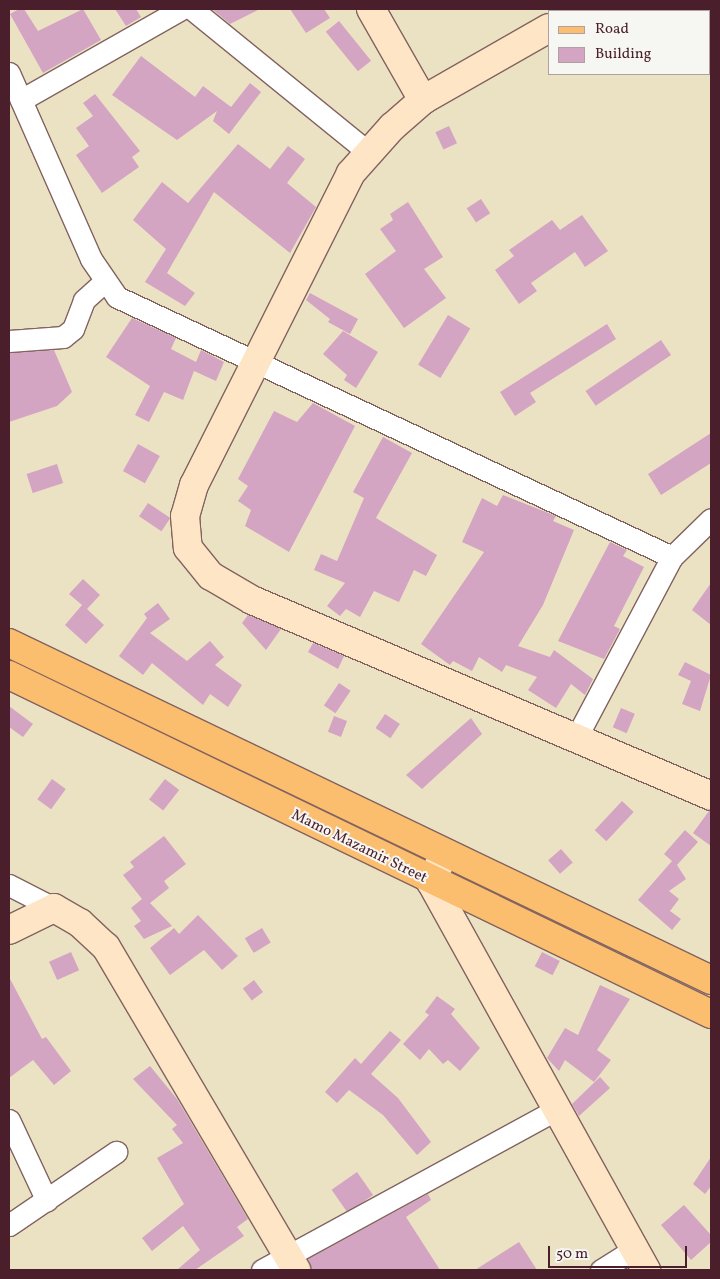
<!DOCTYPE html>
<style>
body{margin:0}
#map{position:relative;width:720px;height:1279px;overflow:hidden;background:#ebe2c3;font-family:Vollkorn,serif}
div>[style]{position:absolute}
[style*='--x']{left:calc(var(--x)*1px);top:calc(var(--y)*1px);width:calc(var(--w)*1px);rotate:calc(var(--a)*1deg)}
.building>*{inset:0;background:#d4a4c3;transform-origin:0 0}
.roads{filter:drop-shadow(1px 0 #826360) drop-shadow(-1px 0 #826360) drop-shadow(0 1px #826360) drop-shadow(0 -1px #826360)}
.street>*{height:21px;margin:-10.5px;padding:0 10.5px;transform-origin:10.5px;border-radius:10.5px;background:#fff}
.secondary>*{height:28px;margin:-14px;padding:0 14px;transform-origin:14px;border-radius:14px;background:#fde5c5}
.primary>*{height:28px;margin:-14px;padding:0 14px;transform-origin:14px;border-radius:14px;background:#fbbd6e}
span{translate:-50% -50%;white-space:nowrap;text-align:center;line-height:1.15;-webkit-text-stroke:4px #f6f6f2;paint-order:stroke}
.street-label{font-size:15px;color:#4a1f2b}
.frame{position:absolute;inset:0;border:10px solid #4a1f2b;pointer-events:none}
.legend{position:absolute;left:548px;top:10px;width:162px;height:65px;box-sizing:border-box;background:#f6f6f2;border:1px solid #b1a0a2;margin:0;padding:6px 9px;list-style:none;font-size:15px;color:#4a1f2b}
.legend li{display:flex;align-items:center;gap:10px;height:25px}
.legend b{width:25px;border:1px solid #b1a0a2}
.scale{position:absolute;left:548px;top:1246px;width:139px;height:22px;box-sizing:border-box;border:2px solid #4a1f2b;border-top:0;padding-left:6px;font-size:15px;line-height:18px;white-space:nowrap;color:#4a1f2b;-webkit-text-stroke:4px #f6f6f2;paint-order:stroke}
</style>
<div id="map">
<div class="building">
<i style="clip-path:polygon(19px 9px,24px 9px,38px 31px,83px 9px,101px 40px,43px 73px,10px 14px)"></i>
<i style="clip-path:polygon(115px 9px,136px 9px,141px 17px,126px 26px)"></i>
<i style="clip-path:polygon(212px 9px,260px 9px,230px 24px)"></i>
<i style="clip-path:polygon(290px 9px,324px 9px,330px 18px,306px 33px)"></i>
<i style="left:339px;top:21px;width:51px;height:17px;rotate:51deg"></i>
<i style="clip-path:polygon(141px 56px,195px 97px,203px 86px,231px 107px,250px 83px,261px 92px,229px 134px,213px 121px,217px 111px,177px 140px,112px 95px)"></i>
<i style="clip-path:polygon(95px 94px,140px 151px,132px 157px,139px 167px,102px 193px,76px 155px,89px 146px,76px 128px,93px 116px,83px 103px)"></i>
<i style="left:449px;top:126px;width:19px;height:15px;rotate:65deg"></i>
<i style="clip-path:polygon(238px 144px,270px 169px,288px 146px,305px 159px,287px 183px,316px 207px,290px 253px,214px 192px,167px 273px,195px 293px,185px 306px,145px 282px,166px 249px,133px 220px,162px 182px,188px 203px)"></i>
<i style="left:481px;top:199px;width:17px;height:17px;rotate:57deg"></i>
<i style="clip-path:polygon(408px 202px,443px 257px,424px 269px,446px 298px,404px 328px,365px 274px,396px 251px,380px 229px,393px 220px,390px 214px)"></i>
<i style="clip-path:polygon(582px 215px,608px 251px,585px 267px,575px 252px,531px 283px,537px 291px,519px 304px,495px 270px,514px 256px,509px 250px,552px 220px,560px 230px)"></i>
<i style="clip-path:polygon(310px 293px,358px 319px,350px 334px,328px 322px,330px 319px,306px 300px)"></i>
<i style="left:448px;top:315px;width:26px;height:58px;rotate:31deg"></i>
<i style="clip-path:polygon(132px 318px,176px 338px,171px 349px,196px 362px,201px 350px,224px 362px,216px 381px,194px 371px,183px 400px,164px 392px,149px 422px,135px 415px,150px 386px,106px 357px)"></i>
<i style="clip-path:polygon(607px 324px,616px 339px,530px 393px,536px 402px,515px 416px,500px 392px)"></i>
<i style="clip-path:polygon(343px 331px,378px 352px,356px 388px,344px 380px,347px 375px,323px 354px)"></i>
<i style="left:661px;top:340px;width:18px;height:91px;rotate:56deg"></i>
<i style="clip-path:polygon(54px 350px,72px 392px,57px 406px,9px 422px,9px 353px)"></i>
<i style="clip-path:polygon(313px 403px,355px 426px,289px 552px,245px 526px,251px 510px,238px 501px,248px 486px,238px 479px,274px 411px,297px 422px)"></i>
<i style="clip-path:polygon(711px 433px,711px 463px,661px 495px,648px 474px)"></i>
<i style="clip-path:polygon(383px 437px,412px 453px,376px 518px,437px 555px,426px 576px,414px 570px,399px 602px,374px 591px,360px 617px,346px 609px,340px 616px,327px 606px,345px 583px,314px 570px,321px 554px,337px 561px,364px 498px,353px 492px)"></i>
<i style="left:138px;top:444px;width:25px;height:31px;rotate:29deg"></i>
<i style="left:57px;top:464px;width:20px;height:32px;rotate:72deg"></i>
<i style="clip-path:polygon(503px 495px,556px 516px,553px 521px,574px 530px,543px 605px,518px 646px,550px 657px,554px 650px,593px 679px,585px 695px,571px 684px,556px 708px,528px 690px,537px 677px,506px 665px,502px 672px,479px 657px,472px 671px,453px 661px,450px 665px,421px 644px,484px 552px,462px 542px,482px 498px,497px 506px)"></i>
<i style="left:148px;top:503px;width:27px;height:16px;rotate:34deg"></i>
<i style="clip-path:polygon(610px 542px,627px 550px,623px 556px,644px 567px,614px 626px,620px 629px,604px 659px,558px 641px)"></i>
<i style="clip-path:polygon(83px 579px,100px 595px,87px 609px,104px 625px,86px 644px,65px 625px,82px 605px,69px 594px)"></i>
<i style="clip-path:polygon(711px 583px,711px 625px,692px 610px)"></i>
<i style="clip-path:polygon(158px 603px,170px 619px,150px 633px,187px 661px,210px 641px,224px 657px,215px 665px,242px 685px,228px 707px,210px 694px,203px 705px,152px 663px,143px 675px,119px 656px,147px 618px,144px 614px)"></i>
<i style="clip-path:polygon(248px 615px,281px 629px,266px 650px,242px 623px)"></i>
<i style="clip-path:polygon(313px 643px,344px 656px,338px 669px,308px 652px)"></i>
<i style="clip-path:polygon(685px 662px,711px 675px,700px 711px,682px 704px,691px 681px,678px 675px)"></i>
<i style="left:339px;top:683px;width:14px;height:27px;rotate:34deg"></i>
<i style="clip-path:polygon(9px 706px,33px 724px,23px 737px,9px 727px)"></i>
<i style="left:621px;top:708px;width:15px;height:21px;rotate:23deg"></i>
<i style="left:385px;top:714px;width:18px;height:17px;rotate:34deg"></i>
<i style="left:334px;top:716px;width:14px;height:17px;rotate:21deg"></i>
<i style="clip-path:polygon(471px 718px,482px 734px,422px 789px,406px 775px)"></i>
<i style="left:52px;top:779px;width:17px;height:25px;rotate:36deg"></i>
<i style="left:165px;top:779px;width:18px;height:26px;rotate:38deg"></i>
<i style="left:622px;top:801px;width:16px;height:40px;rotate:43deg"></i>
<i style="clip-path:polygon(709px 811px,711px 811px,711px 846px,693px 833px)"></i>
<i style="clip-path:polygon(685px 830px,698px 842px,677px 865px,686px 879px,669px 891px,679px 899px,670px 911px,681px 919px,672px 930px,638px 900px,672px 861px,664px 854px)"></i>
<i style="clip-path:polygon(164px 836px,186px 864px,164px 881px,169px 888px,150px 903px,172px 926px,144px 939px,134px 926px,141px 921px,131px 908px,142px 899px,123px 875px,134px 867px,130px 862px)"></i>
<i style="left:561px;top:849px;width:18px;height:17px;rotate:49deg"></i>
<i style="clip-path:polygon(198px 915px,238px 956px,222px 970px,204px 950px,170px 975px,150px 948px,174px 928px,179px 934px)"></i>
<i style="left:262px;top:928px;width:17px;height:20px;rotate:59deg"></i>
<i style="left:71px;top:952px;width:20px;height:24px;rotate:66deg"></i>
<i style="left:542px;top:952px;width:20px;height:16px;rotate:27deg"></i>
<i style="clip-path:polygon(9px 977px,42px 1039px,46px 1037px,71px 1071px,54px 1085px,33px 1060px,9px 1078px)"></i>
<i style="left:254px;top:980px;width:15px;height:14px;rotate:53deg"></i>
<i style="clip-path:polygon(600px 985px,630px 999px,597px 1050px,611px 1060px,594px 1082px,565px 1060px,559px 1071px,547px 1058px,565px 1028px,578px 1035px)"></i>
<i style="clip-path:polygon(437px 996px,455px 1009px,451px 1014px,480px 1048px,460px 1071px,448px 1060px,443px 1064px,429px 1049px,420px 1060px,403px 1044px,429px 1015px,425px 1012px)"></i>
<i style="clip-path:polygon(390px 1031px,401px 1040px,371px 1074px,398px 1098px,431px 1142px,417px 1155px,383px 1115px,349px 1090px,337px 1103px,325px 1092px,355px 1058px,361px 1064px)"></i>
<i style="clip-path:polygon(150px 1066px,177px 1099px,248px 1219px,237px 1227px,244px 1236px,195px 1270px,178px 1269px,200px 1250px,183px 1226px,152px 1251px,142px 1238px,184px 1204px,157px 1158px,183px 1143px,172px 1129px,177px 1125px,133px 1079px)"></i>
<i style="clip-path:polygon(600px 1077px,610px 1088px,579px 1116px,572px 1104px)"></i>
<i style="clip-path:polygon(711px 1157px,711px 1186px,705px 1194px,693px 1184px)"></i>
<i style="left:357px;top:1172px;width:28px;height:31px;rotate:55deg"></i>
<i style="clip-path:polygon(428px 1194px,431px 1200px,406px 1217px,440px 1270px,313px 1270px,311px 1267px,308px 1259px)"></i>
<i style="clip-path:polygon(684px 1205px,711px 1235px,711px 1242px,691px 1260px,661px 1225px)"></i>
<i style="clip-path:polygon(519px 1242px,537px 1270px,475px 1270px)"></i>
</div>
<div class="roads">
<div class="street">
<i style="--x:192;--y:9;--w:228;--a:39.1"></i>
<i style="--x:9;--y:73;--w:203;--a:66.2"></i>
<i style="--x:91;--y:259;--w:46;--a:55.6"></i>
<i style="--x:117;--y:297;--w:613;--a:25.1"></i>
<i style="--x:21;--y:100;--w:184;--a:-29.6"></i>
<i style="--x:9;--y:341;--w:54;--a:-4.2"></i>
<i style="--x:63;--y:337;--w:13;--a:-39"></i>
<i style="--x:73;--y:329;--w:31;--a:-69"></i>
<i style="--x:84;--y:300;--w:25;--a:-42"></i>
<i style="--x:576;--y:738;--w:205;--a:-62.1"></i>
<i style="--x:672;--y:557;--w:54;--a:-44.3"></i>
<i style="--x:9;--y:885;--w:51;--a:27.1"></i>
<i style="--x:9;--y:1120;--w:89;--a:64.9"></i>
<i style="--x:9;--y:1225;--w:130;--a:-34.3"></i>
<i style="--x:262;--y:1270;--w:336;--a:-28.6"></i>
<i style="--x:601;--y:1270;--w:40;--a:-32"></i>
</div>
<div class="secondary">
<i style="--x:371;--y:9;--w:105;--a:60.3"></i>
<i style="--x:578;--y:11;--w:5;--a:-22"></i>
<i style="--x:549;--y:28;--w:145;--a:150.3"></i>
<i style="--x:423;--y:100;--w:41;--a:138.9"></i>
<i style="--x:392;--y:127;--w:62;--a:131.7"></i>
<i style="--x:351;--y:173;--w:349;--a:116.7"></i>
<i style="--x:194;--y:485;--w:32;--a:106"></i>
<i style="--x:185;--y:516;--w:32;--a:85"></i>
<i style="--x:188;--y:548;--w:36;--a:51"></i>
<i style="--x:211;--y:576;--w:48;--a:30.3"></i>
<i style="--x:252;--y:600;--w:499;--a:23.1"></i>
<i style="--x:444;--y:854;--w:31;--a:115"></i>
<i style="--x:431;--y:882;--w:444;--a:61"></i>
<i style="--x:9;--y:930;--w:50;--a:-26.1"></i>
<i style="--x:54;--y:908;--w:30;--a:30"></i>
<i style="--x:80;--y:923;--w:35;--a:43"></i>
<i style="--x:106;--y:947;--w:375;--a:59.5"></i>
</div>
<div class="primary">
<i style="--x:9;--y:643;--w:779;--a:25.64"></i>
<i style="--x:9;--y:675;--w:780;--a:25.78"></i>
</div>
</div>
<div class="street-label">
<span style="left:359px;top:847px;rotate:26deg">Mamo Mazamir Street</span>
</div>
<div class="frame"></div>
<ul class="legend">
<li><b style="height:6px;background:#fbbd6e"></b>Road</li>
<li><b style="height:14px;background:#d4a4c3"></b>Building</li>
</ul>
<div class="scale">50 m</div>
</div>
